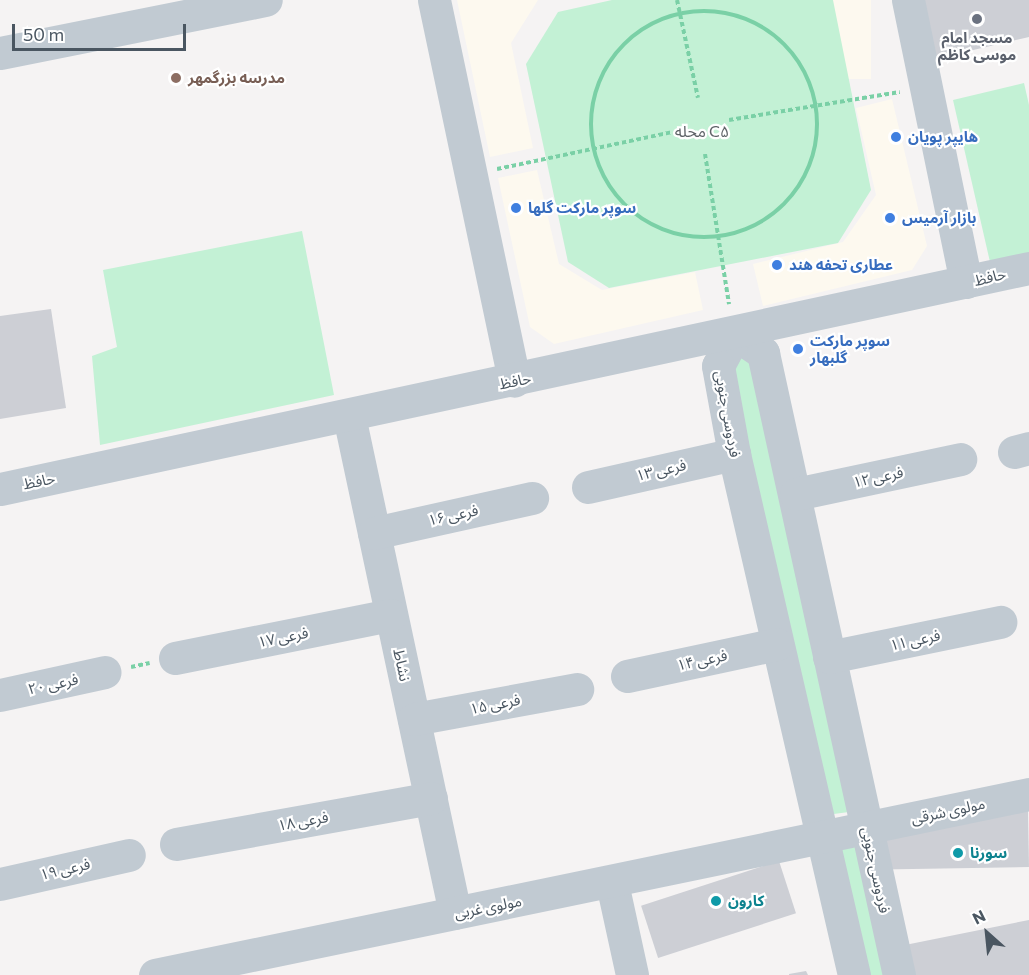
<!DOCTYPE html>
<meta charset="utf-8">
<style>
body{margin:0}
#map{position:relative;width:1029px;height:975px;overflow:hidden;background:#f5f3f3;font-family:Commissioner,"Noto Sans Arabic",sans-serif}
div>[style]{position:absolute}
[style*='--x']{left:calc(var(--x)*1px);top:calc(var(--y)*1px);width:calc(var(--w)*1px);rotate:calc(var(--a)*1deg)}
.commercial>*{inset:0;background:#fdf9ef;transform-origin:0 0}
.green>*{inset:0;background:#c3f1d5;transform-origin:0 0}
.building>*{inset:0;background:#cdcfd5;transform-origin:0 0}
.path>*{height:4px;margin-top:-2px;transform-origin:0;background:repeating-linear-gradient(90deg,#7ad0a6 0 4.5px,transparent 0 7.5px)}
.path>.ring{margin:-2px;padding:0;box-sizing:content-box;background:none;border:4px solid #7ad0a6;border-radius:50%}
.minor>*{height:33px;margin:-16.5px;padding:0 16.5px;transform-origin:16.5px;border-radius:16.5px;background:#c1cad2}
.dots>*{width:16px;height:16px;translate:-50% -50%;box-sizing:border-box;border:3px solid #fff;border-radius:50%}
span{translate:-50% -50%;white-space:nowrap;text-align:center;line-height:1.15;-webkit-text-stroke:4.5px #fff;paint-order:stroke}
.worship-label{font-size:15px;color:#5b616d;font-weight:700}
.education-label{font-size:15px;color:#785e54;font-weight:700}
.left{translate:0 -50%;text-align:left}
.shop-label{font-size:15px;color:#366cbe;font-weight:700}
.street-label{font-size:15px;color:#4a5661}
.culture-label{font-size:15px;color:#0d838f;font-weight:700}
.neighbourhood-label{font-size:16px;color:#5f6368}
.north{position:absolute;left:957px;top:903px;width:60px;height:60px;-webkit-text-stroke:4px #fff;paint-order:stroke;rotate:333deg;font-size:16px;font-weight:700;line-height:24px;text-align:center;color:#4a5661}
.north::after{content:'';display:block;margin:auto;width:21px;height:27px;background:#4a5661;clip-path:polygon(50% 0,100% 100%,50% 72%,0 100%)}
.scale{position:absolute;left:12px;top:24px;width:174px;height:27px;box-sizing:border-box;border:3px solid #4a5661;border-top:0;padding-left:8px;font-size:18px;line-height:21px;white-space:nowrap;color:#4a5661;-webkit-text-stroke:4px #fff;paint-order:stroke}
</style>
<div id="map">
<div class="commercial">
<i style="clip-path:polygon(457px 0,538px 0,511px 43px,533px 148px,490px 157px)"></i>
<i style="left:833px;top:0;width:38px;height:79px"></i>
<i style="clip-path:polygon(892px 99px,927px 246px,912px 270px,763px 306px,753px 264px,843px 242px,876px 195px,856px 108px)"></i>
<i style="clip-path:polygon(537px 170px,559px 264px,602px 290px,695px 272px,703px 310px,554px 344px,530px 327px,498px 178px)"></i>
</div>
<div class="green">
<i style="clip-path:polygon(612px 0,833px 0,871px 190px,838px 243px,609px 288px,568px 262px,526px 64px,558px 12px)"></i>
<i style="clip-path:polygon(1024px 83px,1029px 105px,1029px 253px,990px 262px,953px 100px)"></i>
<i style="clip-path:polygon(302px 231px,334px 395px,100px 445px,92px 356px,117px 347px,103px 270px)"></i>
<i style="clip-path:polygon(735px 351px,748px 354px,849px 812px,826px 815px,728px 365px)"></i>
<i style="left:860px;top:843px;width:136px;height:21px;rotate:77deg"></i>
</div>
<div class="building">
<i style="clip-path:polygon(921px 0,1029px 0,1029px 37px,935px 59px)"></i>
<i style="clip-path:polygon(51px 309px,66px 408px,0 419px,0 316px)"></i>
<i style="left:1028px;top:811px;width:56px;height:147px;rotate:89deg"></i>
<i style="left:779px;top:861px;width:55px;height:145px;rotate:72deg"></i>
<i style="clip-path:polygon(1029px 920px,1029px 975px,912px 975px,905px 945px)"></i>
<i style="clip-path:polygon(806px 971px,808px 975px,789px 975px,789px 974px)"></i>
</div>
<div class="path">
<i style="--x:677;--y:0;--w:100;--a:77.9"></i>
<i class="ring" style="left:591px;top:11px;width:222px;height:222px"></i>
<i style="--x:729;--y:120;--w:173;--a:-9.3"></i>
<i style="--x:705;--y:154;--w:152;--a:80.9"></i>
<i style="--x:497;--y:169;--w:180;--a:-11.9"></i>
<i style="--x:131;--y:667;--w:19;--a:-12"></i>
</div>
<div class="minor">
<i style="--x:434;--y:0;--w:389;--a:78.1"></i>
<i style="--x:908;--y:0;--w:288;--a:78.4"></i>
<i style="--x:0;--y:53;--w:271;--a:-11.3"></i>
<i style="--x:735;--y:334;--w:34;--a:34"></i>
<i style="--x:763;--y:353;--w:637;--a:77.67"></i>
<i style="--x:735;--y:334;--w:36;--a:118"></i>
<i style="--x:718;--y:366;--w:89;--a:79.7"></i>
<i style="--x:734;--y:454;--w:535;--a:77.03"></i>
<i style="--x:349;--y:416;--w:508;--a:77.96"></i>
<i style="--x:1014;--y:452;--w:16;--a:-15"></i>
<i style="--x:588;--y:487;--w:150;--a:-12.7"></i>
<i style="--x:0;--y:489;--w:1052;--a:-12.12"></i>
<i style="--x:796;--y:494;--w:168;--a:-12"></i>
<i style="--x:374;--y:533;--w:162;--a:-12.5"></i>
<i style="--x:829;--y:657;--w:175;--a:-11.6"></i>
<i style="--x:175;--y:658;--w:220;--a:-11.3"></i>
<i style="--x:627;--y:676;--w:153;--a:-12"></i>
<i style="--x:0;--y:695;--w:107;--a:-12.4"></i>
<i style="--x:414;--y:719;--w:166;--a:-10.4"></i>
<i style="--x:176;--y:844;--w:259;--a:-10.2"></i>
<i style="--x:612;--y:883;--w:94;--a:77.7"></i>
<i style="--x:0;--y:884;--w:132;--a:-12.7"></i>
<i style="--x:155;--y:975;--w:893;--a:-11.7"></i>
</div>
<div class="dots">
<i style="left:977px;top:19px;background:#6b7280"></i>
<i style="left:176px;top:78px;background:#8d6e63"></i>
<i style="left:896px;top:137px;background:#3f7fe0"></i>
<i style="left:516px;top:208px;background:#3f7fe0"></i>
<i style="left:890px;top:218px;background:#3f7fe0"></i>
<i style="left:777px;top:265px;background:#3f7fe0"></i>
<i style="left:798px;top:349px;background:#3f7fe0"></i>
<i style="left:958px;top:853px;background:#0f9aa8"></i>
<i style="left:716px;top:901px;background:#0f9aa8"></i>
</div>
<div class="worship-label">
<span style="left:977px;top:46px">مسجد امام<br>موسی کاظم</span>
</div>
<div class="education-label">
<span class="left" style="left:188px;top:78px">مدرسه بزرگمهر</span>
</div>
<div class="shop-label">
<span class="left" style="left:908px;top:137px">هایپر پویان</span>
<span class="left" style="left:528px;top:208px">سوپر مارکت گلها</span>
<span class="left" style="left:902px;top:218px">بازار آرمیس</span>
<span class="left" style="left:789px;top:265px">عطاری تحفه هند</span>
<span class="left" style="left:810px;top:349px">سوپر مارکت<br>گلبهار</span>
</div>
<div class="street-label">
<span style="left:990px;top:277px;rotate:-13deg">حافظ</span>
<span style="left:515px;top:381px;rotate:-12deg">حافظ</span>
<span style="left:728px;top:414px;rotate:80deg">فردوسی جنوبی</span>
<span style="left:661px;top:470px;rotate:-13deg">فرعی ۱۳</span>
<span style="left:878px;top:477px;rotate:-12deg">فرعی ۱۲</span>
<span style="left:39px;top:481px;rotate:-12deg">حافظ</span>
<span style="left:453px;top:515px;rotate:-12deg">فرعی ۱۶</span>
<span style="left:283px;top:637px;rotate:-11deg">فرعی ۱۷</span>
<span style="left:915px;top:640px;rotate:-12deg">فرعی ۱۱</span>
<span style="left:702px;top:660px;rotate:-12deg">فرعی ۱۴</span>
<span style="left:402px;top:665px;rotate:78deg">نشاط</span>
<span style="left:53px;top:684px;rotate:-12deg">فرعی ۲۰</span>
<span style="left:495px;top:704px;rotate:-11deg">فرعی ۱۵</span>
<span style="left:948px;top:811px;rotate:-12deg">مولوی شرقی</span>
<span style="left:303px;top:821px;rotate:-10deg">فرعی ۱۸</span>
<span style="left:65px;top:869px;rotate:-13deg">فرعی ۱۹</span>
<span style="left:876px;top:870px;rotate:78deg">فردوسی جنوبی</span>
<span style="left:488px;top:907px;rotate:-11deg">مولوی غربی</span>
</div>
<div class="culture-label">
<span class="left" style="left:970px;top:853px">سورنا</span>
<span class="left" style="left:728px;top:901px">کارون</span>
</div>
<div class="neighbourhood-label">
<span style="left:702px;top:131px">محله C۵</span>
</div>
<div class="north">N</div>
<div class="scale">50 m</div>
</div>
